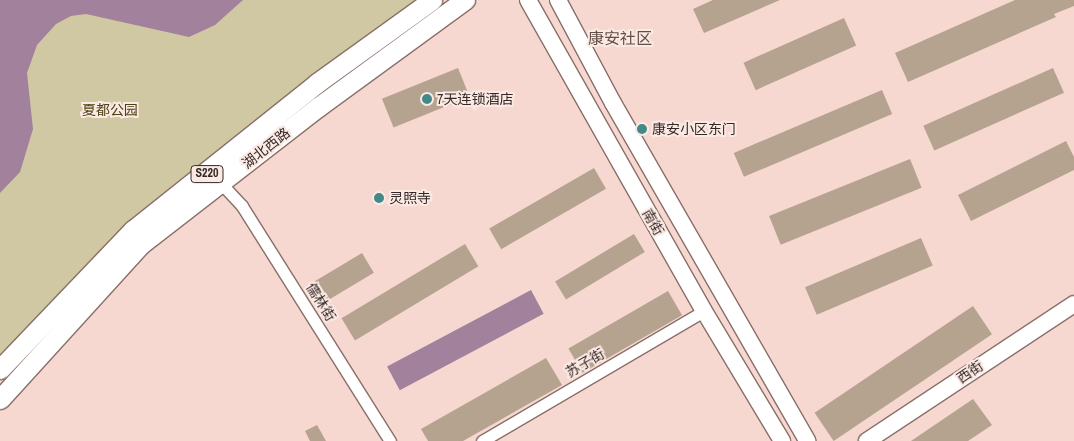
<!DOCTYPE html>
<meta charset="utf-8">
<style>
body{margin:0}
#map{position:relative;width:1074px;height:441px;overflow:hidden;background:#f6d8d1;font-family:"Archivo Narrow","Noto Sans SC",sans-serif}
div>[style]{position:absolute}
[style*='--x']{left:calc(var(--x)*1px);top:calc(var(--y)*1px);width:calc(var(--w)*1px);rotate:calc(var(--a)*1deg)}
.green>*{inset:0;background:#d0c8a2}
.water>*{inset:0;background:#a1819b;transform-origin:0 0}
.building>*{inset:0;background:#b5a28f;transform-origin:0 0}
.roads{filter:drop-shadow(1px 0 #896f68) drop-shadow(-1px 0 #896f68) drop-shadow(0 1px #896f68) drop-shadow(0 -1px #896f68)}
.street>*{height:11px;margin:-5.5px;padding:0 5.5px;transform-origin:5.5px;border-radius:5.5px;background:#fff}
.secondary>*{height:16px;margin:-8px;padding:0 8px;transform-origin:8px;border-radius:8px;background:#fff}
.primary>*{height:19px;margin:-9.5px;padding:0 9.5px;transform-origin:9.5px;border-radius:9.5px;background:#fff}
.dots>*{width:14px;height:14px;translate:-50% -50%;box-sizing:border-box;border:2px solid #fbe9e4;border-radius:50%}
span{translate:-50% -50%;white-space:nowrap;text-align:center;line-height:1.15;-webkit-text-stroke:4px #fbe9e4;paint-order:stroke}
.shield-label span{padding:1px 4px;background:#fbe9e4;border:1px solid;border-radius:4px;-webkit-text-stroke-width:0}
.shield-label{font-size:12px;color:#332825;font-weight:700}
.poi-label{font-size:14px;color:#332825}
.left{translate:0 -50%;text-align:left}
.park-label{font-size:14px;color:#4c4212}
.street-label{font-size:14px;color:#332825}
.quarter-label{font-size:16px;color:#664e47}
</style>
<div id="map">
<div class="green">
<i style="clip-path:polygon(0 0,432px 0,317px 83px,0 369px)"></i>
</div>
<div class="water">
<i style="clip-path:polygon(0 0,243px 0,215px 25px,189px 37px,86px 14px,71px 16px,56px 24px,37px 45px,27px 73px,33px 129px,20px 172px,0 193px)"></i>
<i style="left:531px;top:290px;width:27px;height:163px;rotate:62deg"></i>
</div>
<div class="building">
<i style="clip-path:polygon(713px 0,780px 0,704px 33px,693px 9px)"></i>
<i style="clip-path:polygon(1015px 0,1074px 0,1074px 6px,1054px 14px,1056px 17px,908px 82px,895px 53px)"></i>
<i style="left:844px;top:18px;width:30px;height:110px;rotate:66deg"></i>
<i style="left:458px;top:68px;width:31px;height:82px;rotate:68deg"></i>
<i style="left:1053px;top:68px;width:27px;height:142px;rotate:66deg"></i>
<i style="left:882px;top:90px;width:26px;height:161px;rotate:67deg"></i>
<i style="clip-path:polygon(1066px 141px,1074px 157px,1074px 170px,971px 221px,958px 195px)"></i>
<i style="left:910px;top:159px;width:31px;height:152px;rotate:68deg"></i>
<i style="left:594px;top:168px;width:24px;height:121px;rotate:60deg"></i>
<i style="left:634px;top:234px;width:21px;height:92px;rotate:59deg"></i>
<i style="left:921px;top:238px;width:30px;height:126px;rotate:67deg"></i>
<i style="left:465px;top:244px;width:26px;height:144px;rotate:59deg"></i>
<i style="left:362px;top:253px;width:23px;height:55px;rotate:59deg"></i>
<i style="left:668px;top:291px;width:28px;height:115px;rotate:60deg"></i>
<i style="left:973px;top:306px;width:34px;height:191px;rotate:56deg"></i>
<i style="clip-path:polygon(546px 358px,562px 385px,463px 441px,428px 441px,421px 429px)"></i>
<i style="clip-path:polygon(973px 399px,992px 425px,968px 441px,911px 441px)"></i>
<i style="clip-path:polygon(317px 425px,326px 441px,310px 441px,305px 431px)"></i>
</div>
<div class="roads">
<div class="street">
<i style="--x:216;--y:178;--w:38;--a:47"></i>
<i style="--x:242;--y:206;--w:278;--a:57.8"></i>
<i style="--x:482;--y:441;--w:257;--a:-30.4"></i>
</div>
<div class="secondary">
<i style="--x:528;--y:0;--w:357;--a:60.5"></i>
<i style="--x:704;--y:311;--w:152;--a:59"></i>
<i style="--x:558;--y:0;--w:117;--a:61.9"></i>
<i style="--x:613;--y:103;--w:390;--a:60.1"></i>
<i style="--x:867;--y:441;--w:248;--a:-33.5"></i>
</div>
<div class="primary">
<i style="--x:0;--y:369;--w:192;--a:-46.3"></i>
<i style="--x:133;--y:230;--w:236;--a:-38.6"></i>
<i style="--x:317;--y:83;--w:142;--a:-35.8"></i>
<i style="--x:0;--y:399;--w:208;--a:-47.7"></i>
<i style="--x:140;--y:245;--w:225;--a:-37.8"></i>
<i style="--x:318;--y:107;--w:182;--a:-36.1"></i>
</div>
</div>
<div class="dots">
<i style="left:427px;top:99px;background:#428987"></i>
<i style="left:642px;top:129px;background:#428987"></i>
<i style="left:379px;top:198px;background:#428987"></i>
</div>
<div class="shield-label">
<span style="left:207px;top:174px">S220</span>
</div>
<div class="poi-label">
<span class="left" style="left:437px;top:99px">7天连锁酒店</span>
<span class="left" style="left:652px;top:129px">康安小区东门</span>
<span class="left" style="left:389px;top:198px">灵照寺</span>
</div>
<div class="park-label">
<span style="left:110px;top:110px">夏都公园</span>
</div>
<div class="street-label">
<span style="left:266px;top:148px;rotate:-38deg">湖北西路</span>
<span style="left:653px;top:222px;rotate:60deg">南街</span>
<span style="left:321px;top:302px;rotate:58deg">儒林街</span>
<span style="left:585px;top:363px;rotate:-30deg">苏子街</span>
<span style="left:970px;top:372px;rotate:-34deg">西街</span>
</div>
<div class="quarter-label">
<span style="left:620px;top:38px">康安社区</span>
</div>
</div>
